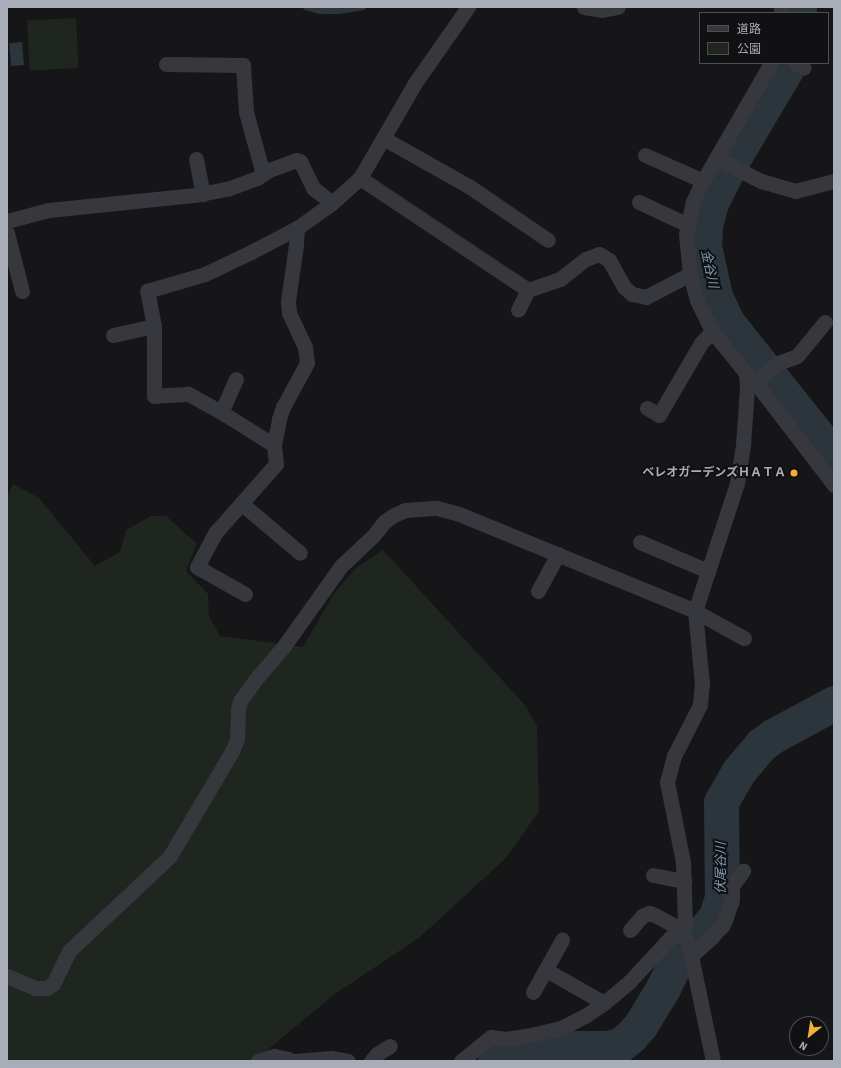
<!DOCTYPE html>
<meta charset="utf-8">
<style>
body{margin:0}
#map{position:relative;width:841px;height:1068px;overflow:hidden;background:#161618;font-family:"Source Sans 3","Noto Sans JP",sans-serif}
div>[style]{position:absolute}
[style*='--x']{left:calc(var(--x)*1px);top:calc(var(--y)*1px);width:calc(var(--w)*1px);rotate:calc(var(--a)*1deg)}
.green>*{inset:0;background:#1e261f;transform-origin:0 0}
.water>*{inset:0;background:#2c353c;transform-origin:0 0}
.stream>*{height:6px;margin:-3px;padding:0 3px;transform-origin:3px;border-radius:3px;background:#2c353c}
.river>*{height:35px;margin:-17.5px;padding:0 17.5px;transform-origin:17.5px;border-radius:17.5px;background:#2c353c}
.minor>*{height:15px;margin:-7.5px;padding:0 7.5px;transform-origin:7.5px;border-radius:7.5px;background:#37383d}
.dots>*{width:11px;height:11px;translate:-50% -50%;box-sizing:border-box;border:2px solid #111113;border-radius:50%}
span{translate:-50% -50%;white-space:nowrap;text-align:center;line-height:1.15;-webkit-text-stroke:4px #111113;paint-order:stroke}
.poi-label{font-size:12px;color:#a8adb8;font-weight:700}
.right{translate:-100% -50%;text-align:right}
.water-label{font-size:13px;color:#7f9bb3;font-style:italic}
.frame{position:absolute;inset:0;border:8px solid #a8adb8;pointer-events:none}
.legend{position:absolute;left:699px;top:12px;width:130px;height:52px;box-sizing:border-box;background:#111113;border:1px solid #4d4f55;margin:0;padding:5px 7px;list-style:none;font-size:12px;color:#a8adb8}
.legend li{display:flex;align-items:center;gap:8px;height:20px}
.legend b{width:20px;border:1px solid #4d4f55}
.north{position:absolute;left:789px;top:1016px;width:40px;height:40px;box-sizing:border-box;background:#111113;border:1px solid #4d4f55;border-radius:50%;rotate:210deg;font-size:11px;font-weight:700;line-height:16px;text-align:center;color:#a8adb8}
.north::after{content:'';display:block;margin:auto;width:14px;height:18px;background:#f2b134;clip-path:polygon(50% 0,100% 100%,50% 72%,0 100%)}
</style>
<div id="map">
<div class="green">
<i style="left:76px;top:18px;width:50px;height:49px;rotate:87deg"></i>
<i style="clip-path:polygon(13px 484px,39px 498px,95px 566px,120px 552px,126px 530px,151px 516px,166px 516px,197px 544px,186px 571px,208px 594px,209px 616px,220px 636px,303px 647px,334px 593px,355px 569px,383px 550px,525px 705px,537px 726px,539px 811px,506px 858px,420px 937px,335px 994px,254px 1061px,7px 1061px,7px 497px)"></i>
</div>
<div class="water">
<i style="left:22px;top:42px;width:23px;height:13px;rotate:85deg"></i>
</div>
<div class="stream">
<i style="--x:306;--y:7;--w:15;--a:16"></i>
<i style="--x:320;--y:11;--w:19;--a:0"></i>
<i style="--x:339;--y:11;--w:24;--a:-9"></i>
</div>
<div class="river">
<i style="--x:799;--y:7;--w:6;--a:90"></i>
<i style="--x:790;--y:63;--w:112;--a:120.7"></i>
<i style="--x:733;--y:159;--w:49;--a:116.6"></i>
<i style="--x:711;--y:203;--w:24;--a:105"></i>
<i style="--x:705;--y:226;--w:20;--a:93"></i>
<i style="--x:704;--y:246;--w:51;--a:77.6"></i>
<i style="--x:715;--y:296;--w:29;--a:65"></i>
<i style="--x:727;--y:322;--w:171;--a:51.4"></i>
<i style="--x:495;--y:1061;--w:11;--a:-41"></i>
<i style="--x:503;--y:1054;--w:66;--a:-5.2"></i>
<i style="--x:569;--y:1048;--w:37;--a:0"></i>
<i style="--x:606;--y:1048;--w:14;--a:-12"></i>
<i style="--x:620;--y:1045;--w:14;--a:-39"></i>
<i style="--x:631;--y:1036;--w:13;--a:-48"></i>
<i style="--x:640;--y:1026;--w:44;--a:-58.8"></i>
<i style="--x:663;--y:988;--w:41;--a:-64.1"></i>
<i style="--x:681;--y:951;--w:30;--a:-41"></i>
<i style="--x:704;--y:931;--w:19;--a:-51"></i>
<i style="--x:716;--y:916;--w:19;--a:-72"></i>
<i style="--x:722;--y:898;--w:96;--a:-90.6"></i>
<i style="--x:721;--y:802;--w:36;--a:-60"></i>
<i style="--x:739;--y:771;--w:35;--a:-50"></i>
<i style="--x:762;--y:744;--w:14;--a:-36"></i>
<i style="--x:773;--y:736;--w:69;--a:-28.4"></i>
</div>
<div class="minor">
<i style="--x:584;--y:7;--w:18;--a:9"></i>
<i style="--x:602;--y:10;--w:16;--a:-11"></i>
<i style="--x:781;--y:7;--w:6;--a:90"></i>
<i style="--x:796;--y:63;--w:9;--a:32"></i>
<i style="--x:166;--y:64;--w:77;--a:0.7"></i>
<i style="--x:243;--y:65;--w:47;--a:86.3"></i>
<i style="--x:246;--y:112;--w:64;--a:74.7"></i>
<i style="--x:383;--y:138;--w:100;--a:29.4"></i>
<i style="--x:470;--y:187;--w:94;--a:34.2"></i>
<i style="--x:645;--y:155;--w:64;--a:24.1"></i>
<i style="--x:716;--y:158;--w:51;--a:27.1"></i>
<i style="--x:761;--y:181;--w:35;--a:16"></i>
<i style="--x:795;--y:191;--w:40;--a:-14.4"></i>
<i style="--x:196;--y:159;--w:36;--a:79"></i>
<i style="--x:360;--y:178;--w:202;--a:33.7"></i>
<i style="--x:528;--y:290;--w:22;--a:117"></i>
<i style="--x:639;--y:202;--w:54;--a:25.1"></i>
<i style="--x:7;--y:221;--w:43;--a:-14.7"></i>
<i style="--x:49;--y:210;--w:147;--a:-5.9"></i>
<i style="--x:195;--y:195;--w:33;--a:-11"></i>
<i style="--x:227;--y:189;--w:32;--a:-20"></i>
<i style="--x:257;--y:178;--w:14;--a:-34"></i>
<i style="--x:269;--y:170;--w:29;--a:-20"></i>
<i style="--x:296;--y:160;--w:4;--a:14"></i>
<i style="--x:300;--y:161;--w:30;--a:64"></i>
<i style="--x:313;--y:188;--w:24;--a:38"></i>
<i style="--x:332;--y:203;--w:38;--a:-42"></i>
<i style="--x:360;--y:178;--w:110;--a:-59.9"></i>
<i style="--x:415;--y:83;--w:93;--a:-55.1"></i>
<i style="--x:7;--y:233;--w:60;--a:75.5"></i>
<i style="--x:528;--y:290;--w:34;--a:-19"></i>
<i style="--x:560;--y:279;--w:33;--a:-38"></i>
<i style="--x:586;--y:259;--w:14;--a:-21"></i>
<i style="--x:599;--y:254;--w:12;--a:31"></i>
<i style="--x:609;--y:260;--w:31;--a:61"></i>
<i style="--x:624;--y:287;--w:11;--a:41"></i>
<i style="--x:632;--y:294;--w:14;--a:12"></i>
<i style="--x:646;--y:297;--w:50;--a:-27.6"></i>
<i style="--x:113;--y:335;--w:42;--a:-12.4"></i>
<i style="--x:746;--y:373;--w:13;--a:45"></i>
<i style="--x:755;--y:382;--w:130;--a:52.5"></i>
<i style="--x:236;--y:379;--w:36;--a:114"></i>
<i style="--x:221;--y:412;--w:62;--a:31.9"></i>
<i style="--x:755;--y:382;--w:30;--a:-40"></i>
<i style="--x:778;--y:363;--w:20;--a:-20"></i>
<i style="--x:797;--y:356;--w:44;--a:-50.5"></i>
<i style="--x:647;--y:408;--w:14;--a:30"></i>
<i style="--x:659;--y:415;--w:83;--a:-59.7"></i>
<i style="--x:701;--y:343;--w:16;--a:-47"></i>
<i style="--x:221;--y:412;--w:38;--a:-151"></i>
<i style="--x:188;--y:394;--w:34;--a:177"></i>
<i style="--x:154;--y:396;--w:70;--a:-90"></i>
<i style="--x:154;--y:326;--w:36;--a:-101"></i>
<i style="--x:147;--y:291;--w:60;--a:-16.3"></i>
<i style="--x:205;--y:274;--w:51;--a:-25.6"></i>
<i style="--x:251;--y:252;--w:52;--a:-27.6"></i>
<i style="--x:297;--y:228;--w:43;--a:-35.5"></i>
<i style="--x:241;--y:503;--w:77;--a:40.3"></i>
<i style="--x:640;--y:542;--w:74;--a:23.1"></i>
<i style="--x:538;--y:591;--w:42;--a:-61.6"></i>
<i style="--x:245;--y:594;--w:55;--a:-150.6"></i>
<i style="--x:197;--y:567;--w:40;--a:-62"></i>
<i style="--x:216;--y:532;--w:91;--a:-48.6"></i>
<i style="--x:276;--y:464;--w:19;--a:-96"></i>
<i style="--x:274;--y:445;--w:26;--a:-79"></i>
<i style="--x:279;--y:419;--w:13;--a:-72"></i>
<i style="--x:283;--y:407;--w:50;--a:-61.4"></i>
<i style="--x:307;--y:363;--w:16;--a:-97"></i>
<i style="--x:305;--y:347;--w:38;--a:-115"></i>
<i style="--x:289;--y:313;--w:12;--a:-95"></i>
<i style="--x:288;--y:301;--w:57;--a:-81.9"></i>
<i style="--x:296;--y:245;--w:17;--a:-87"></i>
<i style="--x:653;--y:875;--w:32;--a:11"></i>
<i style="--x:630;--y:930;--w:18;--a:-49"></i>
<i style="--x:642;--y:916;--w:8;--a:-23"></i>
<i style="--x:649;--y:913;--w:6;--a:18"></i>
<i style="--x:655;--y:915;--w:23;--a:29"></i>
<i style="--x:675;--y:926;--w:15;--a:48"></i>
<i style="--x:685;--y:937;--w:15;--a:70"></i>
<i style="--x:690;--y:951;--w:112;--a:78.2"></i>
<i style="--x:691;--y:956;--w:43;--a:-44.1"></i>
<i style="--x:722;--y:926;--w:26;--a:-69"></i>
<i style="--x:731;--y:902;--w:16;--a:-86"></i>
<i style="--x:732;--y:886;--w:19;--a:-54"></i>
<i style="--x:546;--y:970;--w:67;--a:29.6"></i>
<i style="--x:7;--y:976;--w:30;--a:23"></i>
<i style="--x:35;--y:988;--w:12;--a:0"></i>
<i style="--x:47;--y:988;--w:7;--a:-34"></i>
<i style="--x:53;--y:984;--w:37;--a:-64"></i>
<i style="--x:69;--y:951;--w:139;--a:-43.2"></i>
<i style="--x:170;--y:856;--w:122;--a:-59.4"></i>
<i style="--x:232;--y:751;--w:13;--a:-67"></i>
<i style="--x:237;--y:739;--w:30;--a:-88"></i>
<i style="--x:238;--y:709;--w:8;--a:-76"></i>
<i style="--x:240;--y:701;--w:26;--a:-54"></i>
<i style="--x:255;--y:680;--w:45;--a:-49.5"></i>
<i style="--x:284;--y:646;--w:98;--a:-54.5"></i>
<i style="--x:341;--y:566;--w:44;--a:-43.2"></i>
<i style="--x:373;--y:536;--w:18;--a:-52"></i>
<i style="--x:384;--y:522;--w:12;--a:-35"></i>
<i style="--x:394;--y:515;--w:12;--a:-24"></i>
<i style="--x:405;--y:510;--w:32;--a:-4"></i>
<i style="--x:437;--y:508;--w:23;--a:15"></i>
<i style="--x:459;--y:514;--w:255;--a:22.3"></i>
<i style="--x:695;--y:611;--w:56;--a:28.9"></i>
<i style="--x:533;--y:992;--w:60;--a:-60.9"></i>
<i style="--x:258;--y:1061;--w:17;--a:-17"></i>
<i style="--x:274;--y:1056;--w:14;--a:12"></i>
<i style="--x:288;--y:1059;--w:3;--a:45"></i>
<i style="--x:295;--y:1061;--w:36;--a:-5"></i>
<i style="--x:331;--y:1058;--w:17;--a:10"></i>
<i style="--x:371;--y:1061;--w:9;--a:-49"></i>
<i style="--x:377;--y:1054;--w:15;--a:-32"></i>
<i style="--x:461;--y:1061;--w:38;--a:-39"></i>
<i style="--x:491;--y:1037;--w:14;--a:8"></i>
<i style="--x:505;--y:1039;--w:30;--a:-9"></i>
<i style="--x:535;--y:1034;--w:27;--a:-13"></i>
<i style="--x:561;--y:1028;--w:27;--a:-27"></i>
<i style="--x:585;--y:1016;--w:23;--a:-34"></i>
<i style="--x:604;--y:1003;--w:33;--a:-40"></i>
<i style="--x:629;--y:982;--w:60;--a:-47"></i>
<i style="--x:670;--y:938;--w:12;--a:-35"></i>
<i style="--x:680;--y:931;--w:9;--a:-54"></i>
<i style="--x:685;--y:924;--w:62;--a:-91.8"></i>
<i style="--x:683;--y:862;--w:82;--a:-101.3"></i>
<i style="--x:667;--y:782;--w:27;--a:-75"></i>
<i style="--x:674;--y:756;--w:57;--a:-63"></i>
<i style="--x:700;--y:705;--w:21;--a:-85"></i>
<i style="--x:702;--y:684;--w:73;--a:-95.5"></i>
<i style="--x:695;--y:611;--w:135;--a:-71.8"></i>
<i style="--x:737;--y:483;--w:38;--a:-81"></i>
<i style="--x:743;--y:445;--w:57;--a:-86"></i>
<i style="--x:747;--y:388;--w:15;--a:-94"></i>
<i style="--x:746;--y:373;--w:54;--a:-129"></i>
<i style="--x:712;--y:331;--w:34;--a:-116"></i>
<i style="--x:697;--y:300;--w:27;--a:-105"></i>
<i style="--x:690;--y:274;--w:40;--a:-95.7"></i>
<i style="--x:686;--y:234;--w:33;--a:-78"></i>
<i style="--x:693;--y:202;--w:17;--a:-66"></i>
<i style="--x:700;--y:186;--w:142;--a:-60"></i>
</div>
<div class="dots">
<i style="left:794px;top:473px;background:#f2b134"></i>
</div>
<div class="poi-label">
<span class="right" style="left:786px;top:473px">ベレオガーデンズＨＡＴＡ</span>
</div>
<div class="water-label">
<span style="left:709px;top:269px;rotate:78deg">金谷川</span>
<span style="left:721px;top:868px;rotate:-90deg">伏尾谷川</span>
</div>
<div class="frame"></div>
<ul class="legend">
<li><b style="height:5px;background:#37383d"></b>道路</li>
<li><b style="height:11px;background:#1e261f"></b>公園</li>
</ul>
<div class="north">N</div>
</div>
